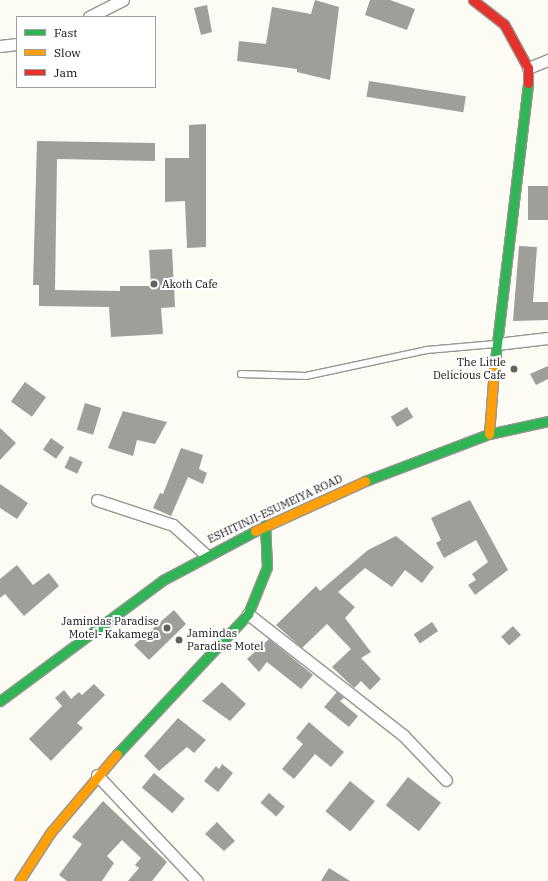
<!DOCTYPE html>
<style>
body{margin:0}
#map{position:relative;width:548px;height:881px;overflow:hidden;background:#fcfbf4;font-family:"IBM Plex Serif",serif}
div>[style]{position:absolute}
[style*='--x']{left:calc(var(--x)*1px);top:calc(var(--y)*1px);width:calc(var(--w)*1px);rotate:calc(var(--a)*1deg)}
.building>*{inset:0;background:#a09e99;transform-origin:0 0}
.roads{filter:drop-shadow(1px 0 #969592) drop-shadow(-1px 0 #969592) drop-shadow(0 1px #969592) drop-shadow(0 -1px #969592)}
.lane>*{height:5.5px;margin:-2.75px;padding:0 2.75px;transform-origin:2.75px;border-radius:2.75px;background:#fffefd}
.street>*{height:11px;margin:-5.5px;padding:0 5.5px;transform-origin:5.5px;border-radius:5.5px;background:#fffefd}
.fast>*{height:9px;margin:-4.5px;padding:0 4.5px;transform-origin:4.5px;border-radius:4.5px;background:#30b455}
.slow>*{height:9px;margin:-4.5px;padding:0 4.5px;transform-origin:4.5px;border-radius:4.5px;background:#ff9f0a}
.jam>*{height:9px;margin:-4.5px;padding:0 4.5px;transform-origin:4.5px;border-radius:4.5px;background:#e5322d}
.dots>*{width:11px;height:11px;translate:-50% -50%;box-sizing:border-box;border:2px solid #fff;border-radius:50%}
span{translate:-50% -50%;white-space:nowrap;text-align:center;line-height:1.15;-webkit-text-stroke:4px #fff;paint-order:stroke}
.poi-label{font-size:11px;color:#0f0f0f}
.left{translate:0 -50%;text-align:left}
.right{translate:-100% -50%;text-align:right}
.street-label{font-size:11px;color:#0f0f0f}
.legend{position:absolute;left:16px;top:16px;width:140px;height:72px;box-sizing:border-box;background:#fff;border:1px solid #9f9f9f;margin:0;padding:5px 7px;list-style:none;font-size:12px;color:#0f0f0f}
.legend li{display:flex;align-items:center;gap:8px;height:20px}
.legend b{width:20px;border:1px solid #9f9f9f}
</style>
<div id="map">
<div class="building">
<i style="clip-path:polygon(315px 0,339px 7px,330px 80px,297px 72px,297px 69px,237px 61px,239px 41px,266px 44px,272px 7px,311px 14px)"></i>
<i style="clip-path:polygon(370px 0,390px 0,415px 9px,407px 30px,365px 15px)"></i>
<i style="clip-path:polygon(207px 5px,212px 32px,201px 35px,194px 8px)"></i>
<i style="left:369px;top:81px;width:98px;height:16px;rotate:9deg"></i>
<i style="clip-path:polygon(206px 124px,206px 247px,187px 248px,185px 201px,165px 202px,165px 158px,189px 158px,189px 125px)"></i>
<i style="clip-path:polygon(37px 141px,155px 143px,155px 161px,57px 159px,55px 290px,120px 291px,120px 286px,151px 286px,149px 250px,172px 249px,175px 307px,161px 308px,163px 334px,111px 337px,109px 307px,39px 306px,39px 285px,33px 285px)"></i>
<i style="left:528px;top:186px;width:20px;height:34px"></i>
<i style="clip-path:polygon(519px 246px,537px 247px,533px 302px,548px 302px,548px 320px,513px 321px)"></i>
<i style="clip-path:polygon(548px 366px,548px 379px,536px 385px,530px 374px)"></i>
<i style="left:25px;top:382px;width:26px;height:24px;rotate:36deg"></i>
<i style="left:85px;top:403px;width:17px;height:28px;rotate:17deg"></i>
<i style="left:407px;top:407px;width:12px;height:19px;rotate:59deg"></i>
<i style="clip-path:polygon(123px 411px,167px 422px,155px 444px,137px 440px,133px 456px,108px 448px)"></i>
<i style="clip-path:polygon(0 428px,16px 443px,0 460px)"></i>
<i style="left:51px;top:438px;width:16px;height:14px;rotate:35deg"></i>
<i style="clip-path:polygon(181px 448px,203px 455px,199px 469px,207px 473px,203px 484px,188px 477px,171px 516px,153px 508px,160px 493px,163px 494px)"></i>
<i style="left:70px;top:456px;width:14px;height:13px;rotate:25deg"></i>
<i style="clip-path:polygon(0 484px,28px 503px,17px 519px,0 508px)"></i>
<i style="clip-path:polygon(470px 500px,508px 570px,475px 595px,468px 585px,476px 580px,472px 574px,488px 562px,476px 540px,444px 558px,436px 543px,441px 540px,431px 518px)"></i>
<i style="clip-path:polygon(396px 536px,434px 567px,422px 583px,405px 570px,392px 587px,365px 568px,338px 592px,355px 607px,345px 618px,371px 652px,361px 658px,381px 679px,370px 690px,361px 681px,354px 688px,332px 667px,351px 649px,327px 624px,302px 648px,276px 625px,316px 586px,320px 591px,368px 550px)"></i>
<i style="clip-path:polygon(17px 565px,33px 585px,49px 573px,59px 586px,24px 616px,5px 594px,0 598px,0 579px)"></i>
<i style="clip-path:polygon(174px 610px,186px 624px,149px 660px,134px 645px)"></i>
<i style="left:432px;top:622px;width:11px;height:22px;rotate:56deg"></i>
<i style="left:513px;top:626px;width:12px;height:16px;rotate:48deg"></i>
<i style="clip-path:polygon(269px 639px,313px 675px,301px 689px,267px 662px,259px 672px,247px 659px)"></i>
<i style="clip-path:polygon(222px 682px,246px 704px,230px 721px,202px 701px)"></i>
<i style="clip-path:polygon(94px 684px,105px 695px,77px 723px,83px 728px,51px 761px,29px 739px,62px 706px,55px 698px,64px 690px,71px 699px,79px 692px,82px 695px)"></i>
<i style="clip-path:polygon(337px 692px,344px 698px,340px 701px,358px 716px,349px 727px,324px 707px)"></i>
<i style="clip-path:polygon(178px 718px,206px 740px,194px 753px,187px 747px,159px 771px,144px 756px)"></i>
<i style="clip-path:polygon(309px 722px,344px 752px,331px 767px,315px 754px,294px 779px,282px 769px,303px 744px,296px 738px)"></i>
<i style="clip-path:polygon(222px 764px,233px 773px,218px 792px,204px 781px,216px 766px,219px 769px)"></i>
<i style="left:154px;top:773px;width:40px;height:19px;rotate:40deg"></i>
<i style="left:408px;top:777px;width:42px;height:36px;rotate:38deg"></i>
<i style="left:350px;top:781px;width:32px;height:39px;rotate:39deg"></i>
<i style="left:269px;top:793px;width:21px;height:13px;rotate:41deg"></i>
<i style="clip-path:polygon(103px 801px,167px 862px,152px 881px,128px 881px,139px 868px,135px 865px,141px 858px,122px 840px,107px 856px,114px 863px,102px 881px,67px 881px,59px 875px,82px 844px,72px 837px)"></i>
<i style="clip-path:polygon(217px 822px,235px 841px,224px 851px,205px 834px)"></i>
<i style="clip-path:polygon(329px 868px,350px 881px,321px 881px)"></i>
</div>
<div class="roads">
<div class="lane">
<i style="--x:241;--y:374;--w:65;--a:1.8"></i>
<i style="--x:306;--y:376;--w:124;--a:-12.1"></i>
<i style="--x:427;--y:350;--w:68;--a:-5"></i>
</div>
<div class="street">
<i style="--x:89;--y:17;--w:38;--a:-27"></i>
<i style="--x:0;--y:46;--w:17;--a:-7"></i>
<i style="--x:528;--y:68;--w:22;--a:-22"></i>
<i style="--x:497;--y:344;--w:51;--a:-6.7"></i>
<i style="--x:97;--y:500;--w:80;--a:18.2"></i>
<i style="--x:173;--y:525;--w:45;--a:42.3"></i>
<i style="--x:248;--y:614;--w:197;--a:38"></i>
<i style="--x:403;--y:735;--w:62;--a:46.3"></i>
<i style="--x:97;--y:775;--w:146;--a:46.7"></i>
</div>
<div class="fast">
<i style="--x:494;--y:369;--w:288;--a:-83.2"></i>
<i style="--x:365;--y:481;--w:133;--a:-20.8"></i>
<i style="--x:489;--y:434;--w:60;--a:-12.4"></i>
<i style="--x:0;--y:701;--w:203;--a:-36.6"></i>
<i style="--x:163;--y:580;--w:104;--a:-28"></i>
<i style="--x:117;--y:754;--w:192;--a:-46.9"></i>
<i style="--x:248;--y:614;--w:51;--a:-68"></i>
<i style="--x:267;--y:567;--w:42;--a:-92.7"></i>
</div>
<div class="slow">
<i style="--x:489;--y:434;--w:65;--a:-85.6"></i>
<i style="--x:255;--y:531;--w:121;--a:-24.4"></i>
<i style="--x:19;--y:881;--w:59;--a:-56.9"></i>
<i style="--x:51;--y:832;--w:102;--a:-49.8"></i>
</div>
<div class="jam">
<i style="--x:473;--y:0;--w:39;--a:38"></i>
<i style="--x:504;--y:24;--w:50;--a:61.4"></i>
<i style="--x:528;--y:68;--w:15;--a:90"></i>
</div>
</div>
<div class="dots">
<i style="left:154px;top:284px;background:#62625f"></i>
<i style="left:514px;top:369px;background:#62625f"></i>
<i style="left:167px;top:628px;background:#62625f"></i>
<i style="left:179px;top:640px;background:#62625f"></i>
</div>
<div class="poi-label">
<span class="left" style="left:162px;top:284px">Akoth Cafe</span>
<span class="right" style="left:506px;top:369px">The Little<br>Delicious Cafe</span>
<span class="right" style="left:159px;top:628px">Jamindas Paradise<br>Motel- Kakamega</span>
<span class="left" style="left:187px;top:640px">Jamindas<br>Paradise Motel</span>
</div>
<div class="street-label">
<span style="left:275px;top:509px;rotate:-25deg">ESHITINJI-ESUMEIYA ROAD</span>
</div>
<ul class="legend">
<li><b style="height:5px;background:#30b455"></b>Fast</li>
<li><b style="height:5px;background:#ff9f0a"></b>Slow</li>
<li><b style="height:5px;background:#e5322d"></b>Jam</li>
</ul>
</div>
